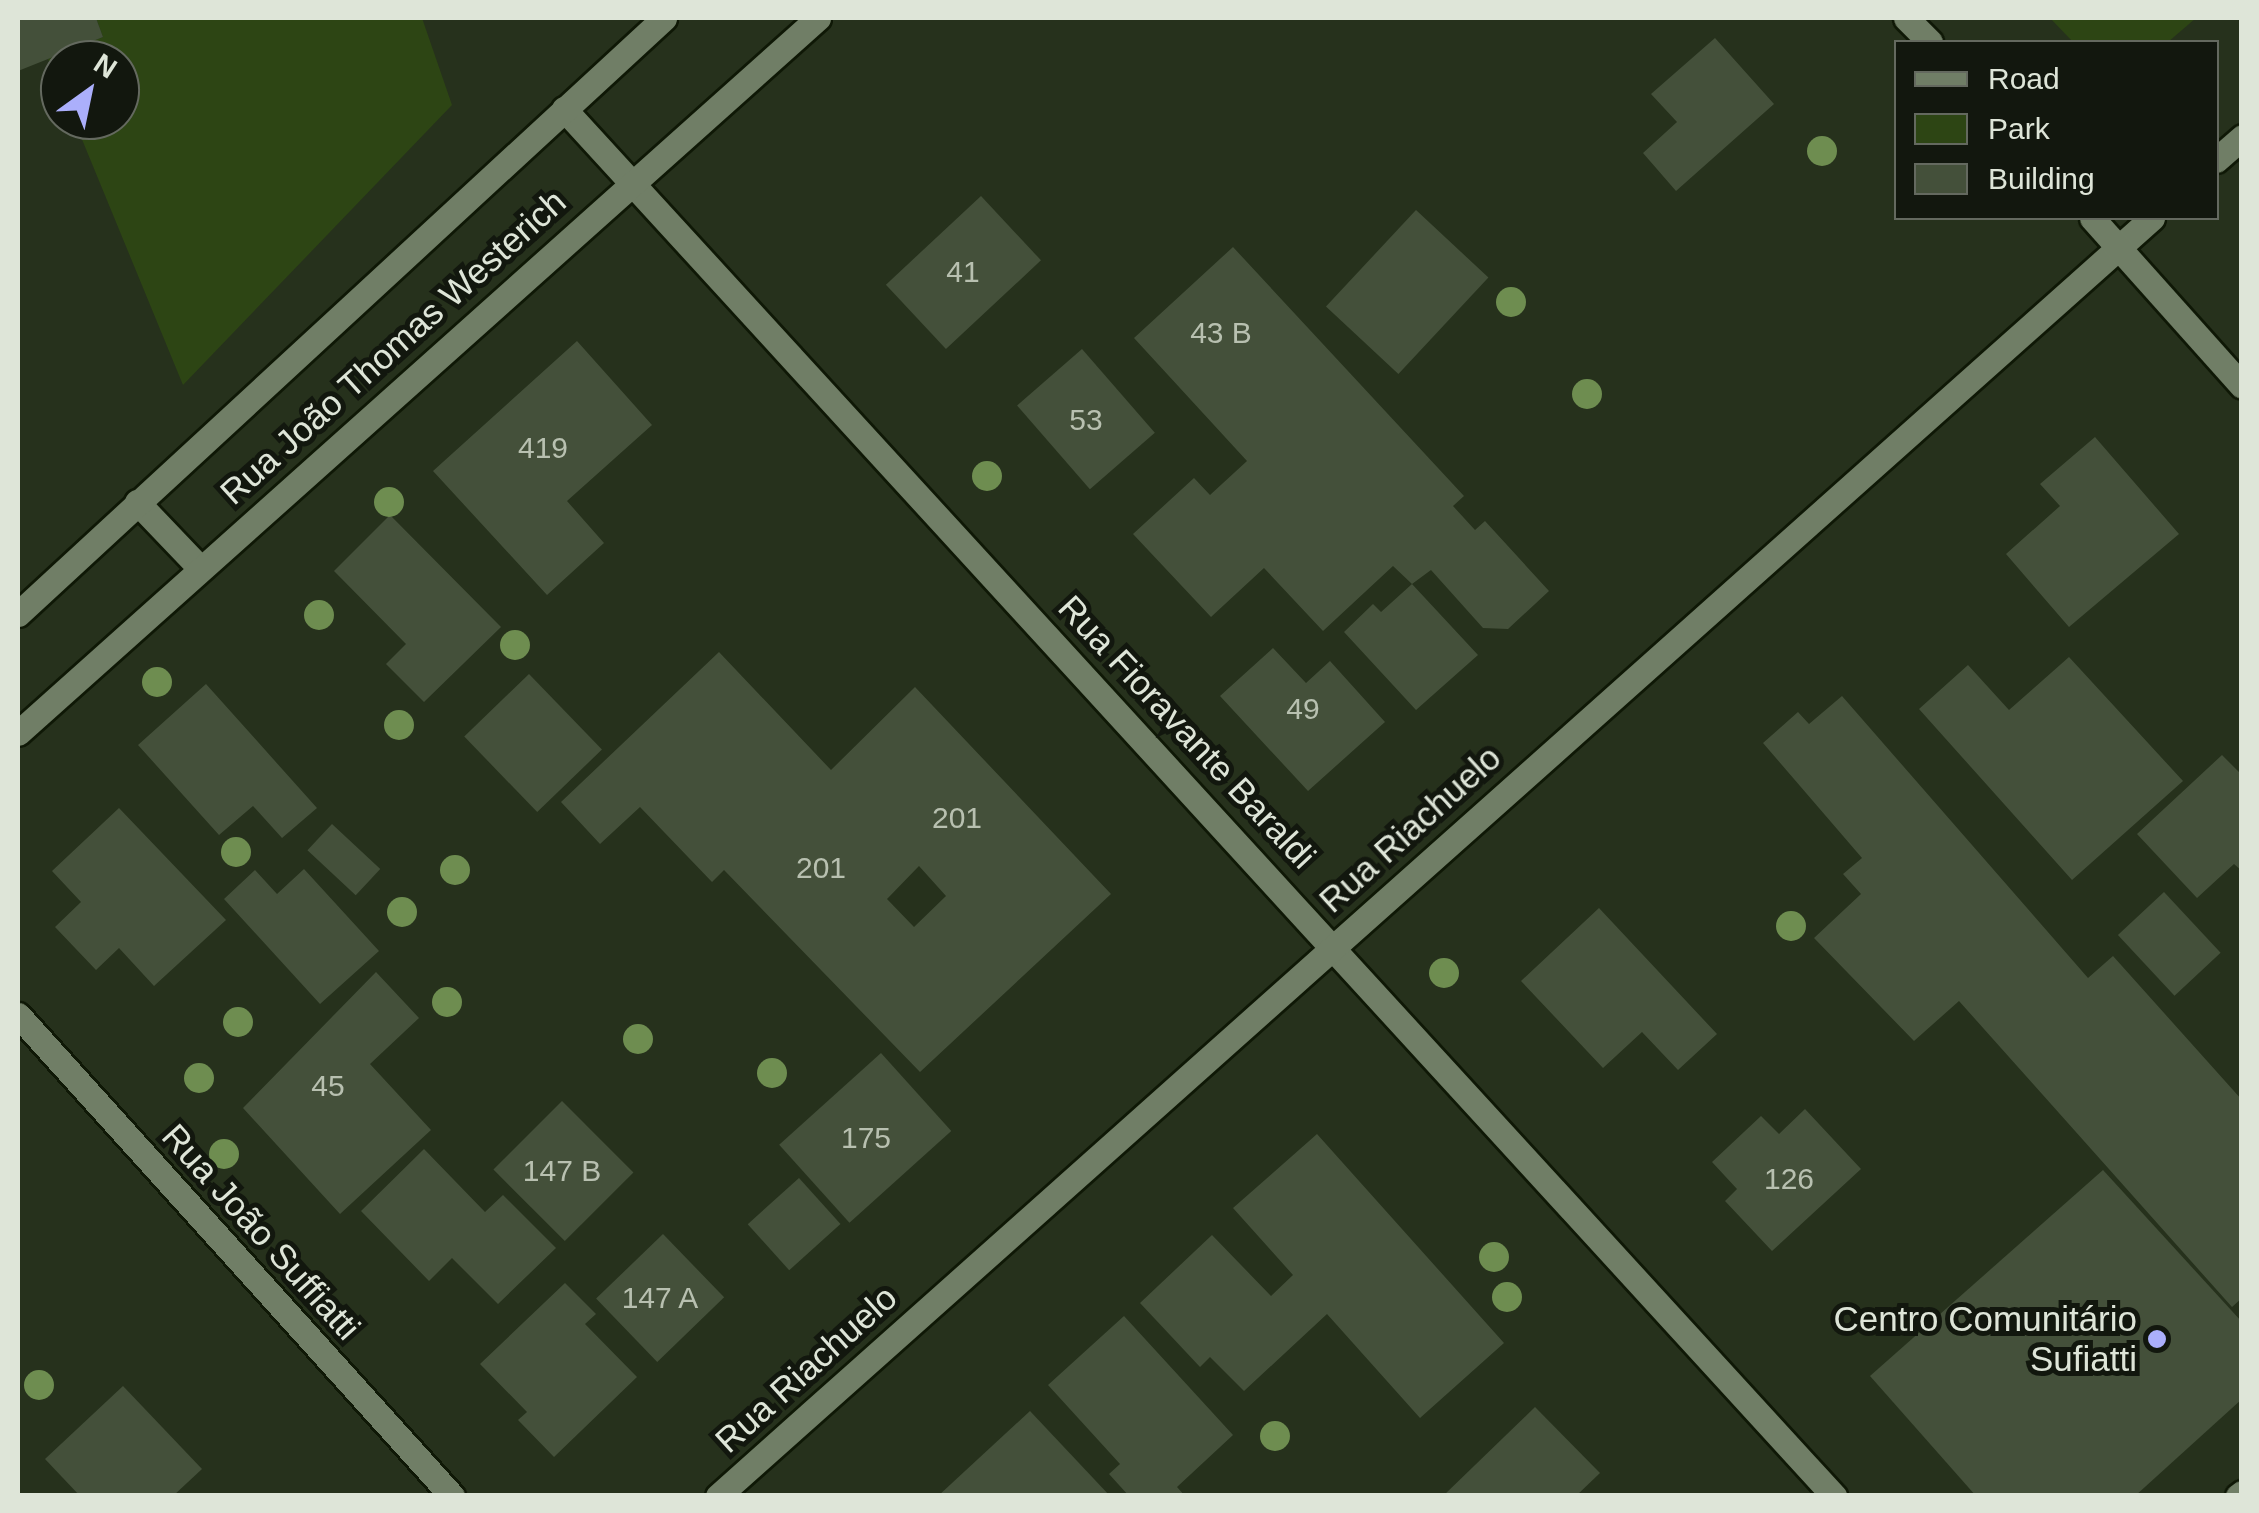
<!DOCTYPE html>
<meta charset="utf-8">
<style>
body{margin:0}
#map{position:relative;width:2259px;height:1513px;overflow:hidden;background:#26311c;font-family:Helvetica,sans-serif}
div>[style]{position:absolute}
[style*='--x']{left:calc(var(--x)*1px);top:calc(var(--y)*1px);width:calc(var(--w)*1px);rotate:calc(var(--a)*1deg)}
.green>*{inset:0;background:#2d4514}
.building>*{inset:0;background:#44503a;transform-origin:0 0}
.roads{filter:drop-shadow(2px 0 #0f1806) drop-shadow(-2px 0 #0f1806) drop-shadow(0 2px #0f1806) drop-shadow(0 -2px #0f1806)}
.minor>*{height:25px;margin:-12.5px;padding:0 12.5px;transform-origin:12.5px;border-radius:12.5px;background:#707e66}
.tertiary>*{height:25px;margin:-12.5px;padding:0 12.5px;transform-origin:12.5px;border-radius:12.5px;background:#707e66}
.trees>*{width:30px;height:30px;margin:-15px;border-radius:50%;background:#6e8d50}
.dots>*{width:28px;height:28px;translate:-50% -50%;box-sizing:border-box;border:5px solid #12170e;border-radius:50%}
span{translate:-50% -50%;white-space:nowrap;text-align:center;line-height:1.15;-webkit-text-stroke:10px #12170e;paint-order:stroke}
.number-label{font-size:30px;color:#b8c0b0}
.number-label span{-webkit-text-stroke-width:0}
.street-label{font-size:35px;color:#dee5d8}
.poi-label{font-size:35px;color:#dee5d8}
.right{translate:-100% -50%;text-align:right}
.frame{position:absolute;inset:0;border:20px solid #dee5d8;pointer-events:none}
.legend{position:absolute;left:1894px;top:40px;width:325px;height:180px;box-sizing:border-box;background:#12170e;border:2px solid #64695f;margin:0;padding:12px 18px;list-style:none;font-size:30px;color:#dee5d8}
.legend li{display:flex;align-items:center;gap:20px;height:50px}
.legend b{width:50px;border:2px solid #64695f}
.north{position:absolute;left:40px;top:40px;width:100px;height:100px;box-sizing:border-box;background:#12170e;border:2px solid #64695f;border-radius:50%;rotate:33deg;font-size:28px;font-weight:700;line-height:40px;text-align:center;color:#dee5d8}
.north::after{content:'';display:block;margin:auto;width:35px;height:45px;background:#abaffb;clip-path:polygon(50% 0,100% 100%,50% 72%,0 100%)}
</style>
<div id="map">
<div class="green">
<i style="clip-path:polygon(96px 18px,422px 18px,452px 105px,183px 385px,74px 120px,120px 120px,120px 60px,60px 60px,60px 87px,48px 59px,103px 37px)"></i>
<i style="clip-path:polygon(2050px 18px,2196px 18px,2168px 42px,2073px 42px)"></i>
</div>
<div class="building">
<i style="clip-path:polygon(18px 18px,96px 18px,103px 37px,18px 71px)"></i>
<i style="clip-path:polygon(1715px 38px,1774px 104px,1676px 191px,1643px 153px,1677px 122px,1651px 94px)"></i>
<i style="left:981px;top:196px;width:88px;height:130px;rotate:47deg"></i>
<i style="left:1416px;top:210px;width:99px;height:132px;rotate:43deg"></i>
<i style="clip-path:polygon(1233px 247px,1464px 496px,1453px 506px,1475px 530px,1485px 521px,1549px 591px,1508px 629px,1483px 628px,1431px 570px,1412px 584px,1478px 655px,1416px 710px,1344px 632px,1373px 604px,1381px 612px,1412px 584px,1393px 566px,1323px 631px,1264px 568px,1211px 617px,1133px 534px,1194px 478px,1210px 495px,1247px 461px,1134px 338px)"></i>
<i style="clip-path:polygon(577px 341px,652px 425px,567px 501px,604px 543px,547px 595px,433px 471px)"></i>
<i style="left:1082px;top:349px;width:111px;height:86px;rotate:49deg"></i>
<i style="clip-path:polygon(2095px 437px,2179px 534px,2069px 627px,2006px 554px,2060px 506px,2040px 484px)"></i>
<i style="clip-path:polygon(390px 515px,501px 627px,424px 702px,386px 664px,406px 644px,334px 571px)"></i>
<i style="clip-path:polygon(1273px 648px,1306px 683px,1330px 661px,1385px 722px,1308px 791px,1220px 696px)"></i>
<i style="clip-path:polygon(evenodd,719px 652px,831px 770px,915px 687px,1111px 894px,920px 1072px,724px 870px,712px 882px,640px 807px,600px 844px,561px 802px,719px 652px,919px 866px,946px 896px,914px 927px,887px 899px,919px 866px)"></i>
<i style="clip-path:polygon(2069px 657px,2183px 781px,2072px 880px,1919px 709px,1968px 665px,2009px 710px)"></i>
<i style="left:529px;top:674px;width:105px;height:90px;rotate:46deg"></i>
<i style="clip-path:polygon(206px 684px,317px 808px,282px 838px,253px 806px,219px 835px,138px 745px)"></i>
<i style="clip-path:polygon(1842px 696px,2088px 978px,2113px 956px,2242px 1100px,2242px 1298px,2232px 1307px,1959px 1001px,1914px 1041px,1814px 938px,1861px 894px,1843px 874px,1862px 858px,1763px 743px,1798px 712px,1809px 724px)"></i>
<i style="clip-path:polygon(2222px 755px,2242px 775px,2242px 871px,2234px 864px,2197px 898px,2137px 834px)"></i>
<i style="clip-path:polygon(119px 808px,226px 920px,154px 986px,119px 948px,96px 970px,55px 927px,81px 902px,52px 871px)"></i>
<i style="left:332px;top:824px;width:66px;height:36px;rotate:43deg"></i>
<i style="clip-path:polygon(304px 869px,379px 951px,320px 1004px,224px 899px,255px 870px,277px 894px)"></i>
<i style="left:2164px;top:892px;width:83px;height:63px;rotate:47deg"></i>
<i style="clip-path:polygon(1599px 908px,1717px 1034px,1678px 1070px,1642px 1032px,1603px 1068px,1521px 981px)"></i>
<i style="clip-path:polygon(376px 972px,419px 1018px,370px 1064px,431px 1130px,340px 1214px,243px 1108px)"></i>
<i style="left:881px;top:1053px;width:105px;height:137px;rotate:48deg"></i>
<i style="left:562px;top:1101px;width:101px;height:97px;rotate:45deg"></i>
<i style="clip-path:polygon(1805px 1109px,1861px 1169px,1772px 1251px,1725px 1201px,1737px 1189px,1712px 1162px,1761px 1116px,1779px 1134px)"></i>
<i style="clip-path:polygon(1317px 1134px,1504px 1343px,1420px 1418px,1327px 1314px,1244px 1391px,1210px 1357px,1200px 1367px,1140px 1303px,1212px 1235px,1271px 1296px,1293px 1275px,1233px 1208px)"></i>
<i style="clip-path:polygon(424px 1149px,485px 1212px,503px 1195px,556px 1248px,498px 1304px,452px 1258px,429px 1281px,361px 1211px)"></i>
<i style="clip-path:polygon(2103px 1170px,2242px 1322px,2242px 1399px,2135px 1496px,1976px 1496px,1870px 1376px)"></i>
<i style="left:799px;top:1178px;width:62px;height:69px;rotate:48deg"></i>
<i style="left:663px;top:1234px;width:88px;height:93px;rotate:46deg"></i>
<i style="clip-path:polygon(565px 1283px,596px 1314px,585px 1324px,637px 1377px,554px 1457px,518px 1420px,527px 1412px,480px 1364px)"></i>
<i style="clip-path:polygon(1124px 1316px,1233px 1435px,1177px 1487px,1185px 1496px,1129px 1496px,1109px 1474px,1120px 1464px,1048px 1385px)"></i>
<i style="clip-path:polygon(123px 1386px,202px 1469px,173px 1496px,80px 1496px,45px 1459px)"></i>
<i style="clip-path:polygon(1535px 1407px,1600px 1473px,1576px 1496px,1443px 1496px)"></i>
<i style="clip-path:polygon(1030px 1411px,1110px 1496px,938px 1496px)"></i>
</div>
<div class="roads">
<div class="minor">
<i style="--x:564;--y:109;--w:1881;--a:47.52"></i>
<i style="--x:2216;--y:160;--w:35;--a:-41"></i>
<i style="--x:18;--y:1015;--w:648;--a:47.94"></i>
<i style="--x:718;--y:1496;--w:1921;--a:-41.71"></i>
<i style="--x:2238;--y:1496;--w:5;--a:-37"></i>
</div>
<div class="tertiary">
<i style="--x:1906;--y:18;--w:34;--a:45"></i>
<i style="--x:2092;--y:218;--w:225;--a:48.2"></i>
<i style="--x:137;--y:502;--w:91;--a:46.3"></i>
<i style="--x:18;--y:614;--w:879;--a:-42.69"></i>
<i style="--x:18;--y:733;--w:1073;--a:-41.79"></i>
</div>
</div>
<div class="trees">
<i style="left:1822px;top:151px"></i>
<i style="left:1511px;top:302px"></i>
<i style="left:1587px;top:394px"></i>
<i style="left:987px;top:476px"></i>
<i style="left:389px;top:502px"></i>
<i style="left:319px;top:615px"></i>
<i style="left:515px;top:645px"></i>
<i style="left:157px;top:682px"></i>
<i style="left:399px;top:725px"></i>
<i style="left:236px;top:852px"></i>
<i style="left:455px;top:870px"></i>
<i style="left:402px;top:912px"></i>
<i style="left:1791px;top:926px"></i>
<i style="left:1444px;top:973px"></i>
<i style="left:447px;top:1002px"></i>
<i style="left:238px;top:1022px"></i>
<i style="left:638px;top:1039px"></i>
<i style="left:772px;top:1073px"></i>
<i style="left:199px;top:1078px"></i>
<i style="left:224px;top:1154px"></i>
<i style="left:1494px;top:1257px"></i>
<i style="left:1507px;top:1297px"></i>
<i style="left:39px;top:1385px"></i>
<i style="left:1275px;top:1436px"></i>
</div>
<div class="dots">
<i style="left:2157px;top:1339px;background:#abaffb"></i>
</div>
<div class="number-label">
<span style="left:963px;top:272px">41</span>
<span style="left:1221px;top:333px">43 B</span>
<span style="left:1086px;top:420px">53</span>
<span style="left:543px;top:448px">419</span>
<span style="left:1303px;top:709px">49</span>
<span style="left:957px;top:818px">201</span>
<span style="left:821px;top:868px">201</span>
<span style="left:328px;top:1086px">45</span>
<span style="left:866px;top:1138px">175</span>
<span style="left:562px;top:1171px">147 B</span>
<span style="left:1789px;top:1179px">126</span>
<span style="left:660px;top:1298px">147 A</span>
</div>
<div class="street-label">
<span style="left:393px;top:347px;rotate:-42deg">Rua João Thomas Westerich</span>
<span style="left:1187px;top:732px;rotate:47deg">Rua Fioravante Baraldi</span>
<span style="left:1410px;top:829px;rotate:-42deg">Rua Riachuelo</span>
<span style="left:261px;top:1232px;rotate:48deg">Rua João Suffiatti</span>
<span style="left:806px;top:1369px;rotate:-42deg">Rua Riachuelo</span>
</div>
<div class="poi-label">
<span class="right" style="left:2137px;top:1339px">Centro Comunitário<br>Sufiatti</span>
</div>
<div class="frame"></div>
<ul class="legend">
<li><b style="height:12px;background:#707e66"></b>Road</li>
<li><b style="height:28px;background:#2d4514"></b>Park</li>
<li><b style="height:28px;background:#44503a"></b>Building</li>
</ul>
<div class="north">N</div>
</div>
